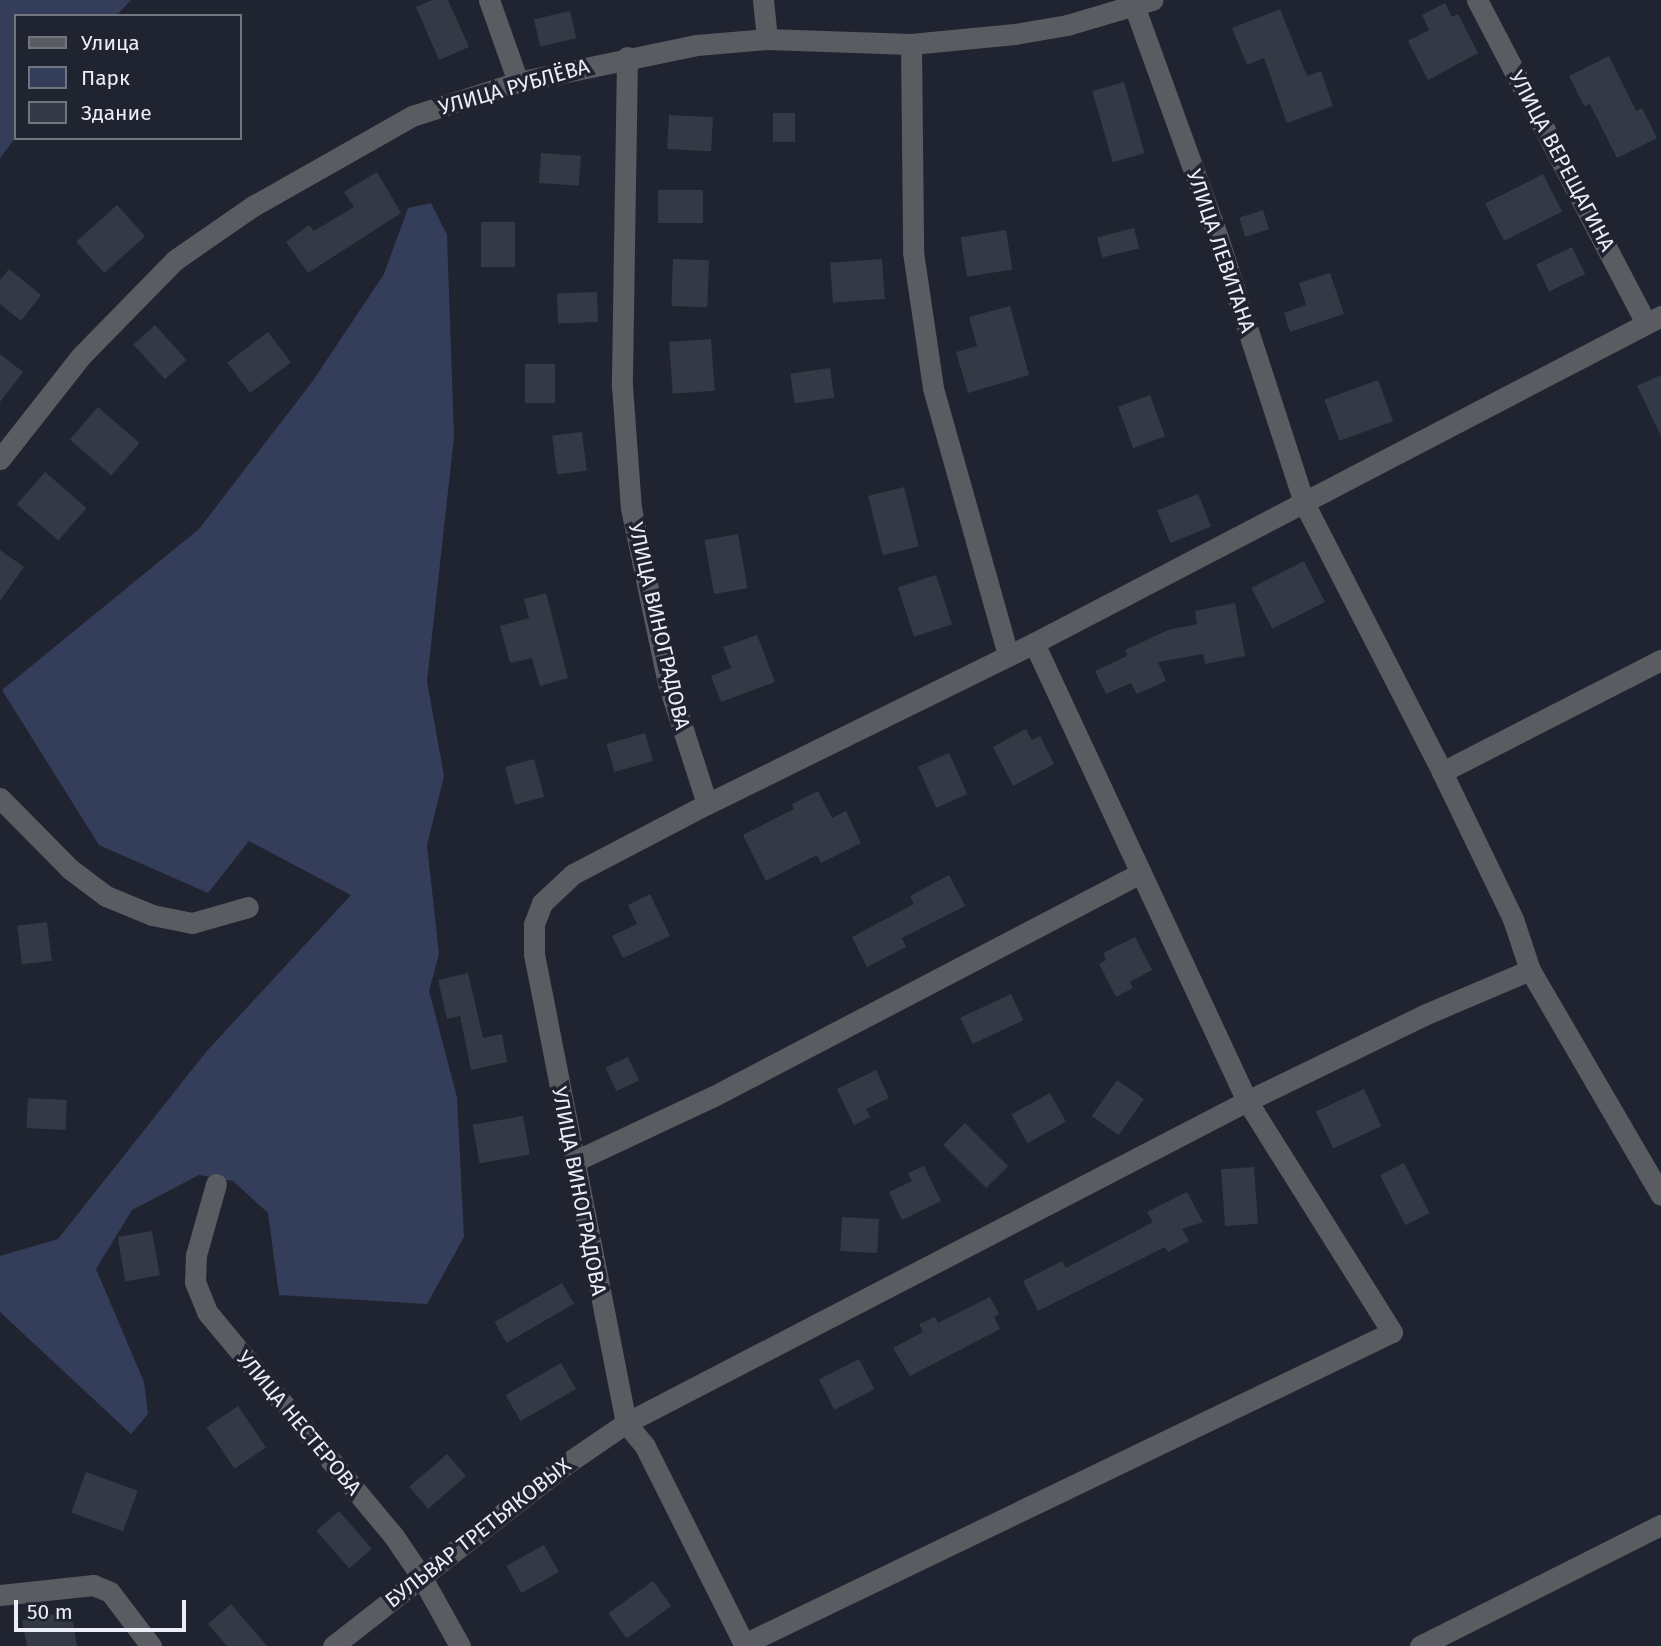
<!DOCTYPE html>
<meta charset="utf-8">
<style>
body{margin:0}
#map{position:relative;width:1661px;height:1646px;overflow:hidden;background:#202430;font-family:"Fira Sans",sans-serif}
div>[style]{position:absolute}
[style*='--x']{left:calc(var(--x)*1px);top:calc(var(--y)*1px);width:calc(var(--w)*1px);rotate:calc(var(--a)*1deg)}
.green>*{inset:0;background:#343e5a}
.building>*{inset:0;background:#343946;transform-origin:0 0}
.minor>*{height:21px;margin:-10.5px;padding:0 10.5px;transform-origin:10.5px;border-radius:10.5px;background:#5a5c62}
span{translate:-50% -50%;white-space:nowrap;text-align:center;line-height:1.15;-webkit-text-stroke:7px #202430;paint-order:stroke}
.street-label{font-size:21px;color:#ebeef7}
.legend{position:absolute;left:14px;top:14px;width:228px;height:126px;box-sizing:border-box;background:#202430;border:2px solid #717580;margin:0;padding:9px 12px;list-style:none;font-size:21px;color:#ebeef7}
.legend li{display:flex;align-items:center;gap:14px;height:35px}
.legend b{width:35px;border:2px solid #717580}
.scale{position:absolute;left:14px;top:1600px;width:172px;height:32px;box-sizing:border-box;border:4px solid #ebeef7;border-top:0;padding-left:9px;font-size:21px;line-height:24px;white-space:nowrap;color:#ebeef7;-webkit-text-stroke:5px #202430;paint-order:stroke}
</style>
<div id="map">
<div class="green">
<i style="clip-path:polygon(0 0,131px 0,116px 16px,16px 16px,16px 137px,0 158px)"></i>
<i style="clip-path:polygon(431px 203px,447px 235px,454px 437px,427px 681px,444px 776px,427px 845px,439px 954px,429px 991px,457px 1097px,464px 1237px,427px 1304px,279px 1295px,268px 1213px,233px 1181px,199px 1175px,132px 1210px,96px 1269px,144px 1382px,148px 1414px,131px 1434px,0 1312px,0 1256px,58px 1239px,206px 1052px,351px 895px,249px 841px,208px 893px,99px 845px,2px 690px,199px 529px,312px 382px,384px 274px,408px 208px)"></i>
</div>
<div class="building">
<i style="clip-path:polygon(432px 0,448px 0,469px 47px,439px 60px,416px 7px)"></i>
<i style="clip-path:polygon(1445px 3px,1452px 17px,1458px 14px,1478px 53px,1428px 80px,1408px 41px,1429px 30px,1422px 15px)"></i>
<i style="clip-path:polygon(1280px 9px,1307px 76px,1321px 71px,1333px 106px,1287px 123px,1264px 58px,1247px 65px,1232px 28px)"></i>
<i style="left:570px;top:11px;width:28px;height:37px;rotate:77deg"></i>
<i style="clip-path:polygon(1609px 56px,1636px 111px,1642px 108px,1657px 138px,1617px 158px,1590px 104px,1584px 106px,1569px 76px)"></i>
<i style="left:1124px;top:82px;width:74px;height:33px;rotate:74deg"></i>
<i style="left:773px;top:113px;width:22px;height:29px"></i>
<i style="left:669px;top:115px;width:44px;height:34px;rotate:3deg"></i>
<i style="left:541px;top:153px;width:40px;height:30px;rotate:4deg"></i>
<i style="clip-path:polygon(377px 172px,401px 213px,308px 273px,286px 242px,309px 225px,314px 231px,354px 207px,344px 192px)"></i>
<i style="left:1543px;top:174px;width:42px;height:65px;rotate:63deg"></i>
<i style="left:658px;top:190px;width:45px;height:33px"></i>
<i style="left:117px;top:205px;width:42px;height:55px;rotate:48deg"></i>
<i style="left:1263px;top:210px;width:20px;height:25px;rotate:72deg"></i>
<i style="left:481px;top:222px;width:34px;height:45px"></i>
<i style="left:1134px;top:228px;width:21px;height:38px;rotate:76deg"></i>
<i style="left:1006px;top:230px;width:40px;height:46px;rotate:81deg"></i>
<i style="left:1572px;top:247px;width:30px;height:40px;rotate:64deg"></i>
<i style="left:673px;top:259px;width:36px;height:47px;rotate:2deg"></i>
<i style="left:882px;top:259px;width:40px;height:52px;rotate:86deg"></i>
<i style="clip-path:polygon(9px 269px,41px 295px,21px 321px,0 304px,0 280px)"></i>
<i style="clip-path:polygon(1330px 273px,1344px 314px,1290px 332px,1284px 313px,1306px 305px,1299px 283px)"></i>
<i style="left:597px;top:292px;width:30px;height:40px;rotate:88deg"></i>
<i style="clip-path:polygon(1010px 306px,1029px 375px,968px 393px,956px 352px,977px 346px,969px 317px)"></i>
<i style="left:155px;top:325px;width:47px;height:29px;rotate:48deg"></i>
<i style="left:268px;top:332px;width:38px;height:51px;rotate:53deg"></i>
<i style="left:711px;top:339px;width:52px;height:42px;rotate:86deg"></i>
<i style="clip-path:polygon(0 354px,23px 372px,0 402px)"></i>
<i style="left:525px;top:364px;width:30px;height:39px"></i>
<i style="left:830px;top:368px;width:30px;height:40px;rotate:82deg"></i>
<i style="clip-path:polygon(1661px 375px,1661px 436px,1637px 386px)"></i>
<i style="left:1378px;top:380px;width:44px;height:57px;rotate:70deg"></i>
<i style="left:1150px;top:395px;width:44px;height:34px;rotate:70deg"></i>
<i style="left:98px;top:407px;width:55px;height:43px;rotate:41deg"></i>
<i style="left:582px;top:432px;width:39px;height:30px;rotate:83deg"></i>
<i style="left:45px;top:472px;width:55px;height:43px;rotate:41deg"></i>
<i style="left:904px;top:487px;width:61px;height:37px;rotate:76deg"></i>
<i style="left:1198px;top:494px;width:35px;height:44px;rotate:68deg"></i>
<i style="left:738px;top:534px;width:55px;height:34px;rotate:80deg"></i>
<i style="clip-path:polygon(0 550px,24px 567px,0 601px)"></i>
<i style="left:1304px;top:561px;width:46px;height:59px;rotate:63deg"></i>
<i style="left:936px;top:575px;width:52px;height:40px;rotate:72deg"></i>
<i style="clip-path:polygon(546px 593px,568px 678px,540px 686px,532px 658px,510px 663px,500px 626px,529px 618px,524px 599px)"></i>
<i style="clip-path:polygon(1235px 603px,1245px 656px,1205px 664px,1203px 654px,1158px 662px,1166px 681px,1137px 694px,1131px 683px,1106px 694px,1095px 671px,1127px 656px,1125px 650px,1168px 630px,1197px 624px,1195px 611px)"></i>
<i style="clip-path:polygon(757px 635px,775px 682px,721px 702px,711px 676px,731px 668px,723px 647px)"></i>
<i style="clip-path:polygon(1026px 729px,1032px 740px,1040px 736px,1054px 764px,1013px 786px,993px 747px)"></i>
<i style="left:645px;top:733px;width:29px;height:40px;rotate:74deg"></i>
<i style="left:949px;top:753px;width:45px;height:34px;rotate:66deg"></i>
<i style="left:534px;top:759px;width:39px;height:30px;rotate:75deg"></i>
<i style="clip-path:polygon(818px 791px,832px 818px,846px 811px,861px 843px,821px 863px,817px 855px,766px 881px,743px 835px,794px 809px,792px 804px)"></i>
<i style="clip-path:polygon(949px 875px,965px 906px,902px 938px,906px 947px,867px 967px,852px 937px,914px 904px,910px 896px)"></i>
<i style="clip-path:polygon(650px 894px,670px 936px,623px 958px,612px 936px,637px 924px,628px 905px)"></i>
<i style="left:47px;top:922px;width:39px;height:30px;rotate:83deg"></i>
<i style="clip-path:polygon(1135px 937px,1152px 970px,1130px 982px,1133px 988px,1116px 997px,1099px 964px,1106px 960px,1103px 953px)"></i>
<i style="clip-path:polygon(468px 973px,483px 1038px,502px 1034px,507px 1062px,471px 1070px,460px 1016px,447px 1019px,438px 980px)"></i>
<i style="left:1011px;top:994px;width:29px;height:56px;rotate:65deg"></i>
<i style="left:628px;top:1057px;width:26px;height:25px;rotate:65deg"></i>
<i style="clip-path:polygon(876px 1070px,889px 1098px,866px 1109px,870px 1117px,854px 1125px,837px 1089px)"></i>
<i style="left:1117px;top:1080px;width:33px;height:44px;rotate:35deg"></i>
<i style="left:1364px;top:1089px;width:41px;height:53px;rotate:65deg"></i>
<i style="left:1050px;top:1093px;width:33px;height:44px;rotate:61deg"></i>
<i style="left:28px;top:1098px;width:39px;height:30px;rotate:3deg"></i>
<i style="left:523px;top:1116px;width:39px;height:51px;rotate:80deg"></i>
<i style="left:965px;top:1123px;width:61px;height:31px;rotate:45deg"></i>
<i style="left:1404px;top:1163px;width:56px;height:27px;rotate:63deg"></i>
<i style="clip-path:polygon(924px 1166px,941px 1201px,902px 1220px,889px 1192px,912px 1181px,908px 1173px)"></i>
<i style="left:1254px;top:1167px;width:57px;height:33px;rotate:86deg"></i>
<i style="clip-path:polygon(1187px 1192px,1203px 1222px,1182px 1229px,1189px 1241px,1168px 1252px,1165px 1247px,1038px 1311px,1023px 1281px,1062px 1261px,1066px 1268px,1153px 1222px,1147px 1212px)"></i>
<i style="left:842px;top:1217px;width:37px;height:34px;rotate:3deg"></i>
<i style="left:152px;top:1231px;width:45px;height:35px;rotate:80deg"></i>
<i style="left:562px;top:1283px;width:24px;height:78px;rotate:60deg"></i>
<i style="clip-path:polygon(990px 1297px,999px 1314px,994px 1317px,1000px 1329px,910px 1376px,893px 1348px,923px 1332px,919px 1324px,935px 1317px,938px 1323px)"></i>
<i style="left:859px;top:1359px;width:34px;height:45px;rotate:63deg"></i>
<i style="left:561px;top:1363px;width:30px;height:64px;rotate:60deg"></i>
<i style="left:238px;top:1406px;width:50px;height:38px;rotate:56deg"></i>
<i style="left:447px;top:1454px;width:29px;height:50px;rotate:49deg"></i>
<i style="left:86px;top:1472px;width:55px;height:43px;rotate:20deg"></i>
<i style="left:339px;top:1511px;width:50px;height:30px;rotate:49deg"></i>
<i style="left:544px;top:1545px;width:31px;height:43px;rotate:61deg"></i>
<i style="left:653px;top:1581px;width:31px;height:55px;rotate:54deg"></i>
<i style="clip-path:polygon(231px 1604px,267px 1646px,227px 1646px,208px 1624px)"></i>
<i style="clip-path:polygon(71px 1611px,77px 1646px,27px 1646px,22px 1620px)"></i>
</div>
<div class="minor">
<i style="--x:489;--y:0;--w:87;--a:70.5"></i>
<i style="--x:763;--y:0;--w:39;--a:84"></i>
<i style="--x:1132;--y:0;--w:253;--a:70.1"></i>
<i style="--x:1218;--y:238;--w:279;--a:72"></i>
<i style="--x:1304;--y:503;--w:302;--a:62.8"></i>
<i style="--x:1442;--y:772;--w:163;--a:64.2"></i>
<i style="--x:1513;--y:919;--w:54;--a:71.6"></i>
<i style="--x:1530;--y:970;--w:260;--a:59.8"></i>
<i style="--x:1477;--y:0;--w:365;--a:62.4"></i>
<i style="--x:911;--y:44;--w:208;--a:89.4"></i>
<i style="--x:913;--y:252;--w:137;--a:81.6"></i>
<i style="--x:933;--y:388;--w:276;--a:74.3"></i>
<i style="--x:627;--y:57;--w:329;--a:90.9"></i>
<i style="--x:622;--y:386;--w:122;--a:85.8"></i>
<i style="--x:631;--y:508;--w:179;--a:78.1"></i>
<i style="--x:668;--y:683;--w:127;--a:72.1"></i>
<i style="--x:0;--y:459;--w:131;--a:-51.8"></i>
<i style="--x:81;--y:356;--w:134;--a:-45.6"></i>
<i style="--x:175;--y:260;--w:95;--a:-34.7"></i>
<i style="--x:253;--y:206;--w:183;--a:-29.5"></i>
<i style="--x:412;--y:116;--w:111;--a:-17.8"></i>
<i style="--x:518;--y:82;--w:183;--a:-11.7"></i>
<i style="--x:697;--y:45;--w:70;--a:-4.9"></i>
<i style="--x:767;--y:39;--w:144;--a:2"></i>
<i style="--x:911;--y:44;--w:104;--a:-5.5"></i>
<i style="--x:1015;--y:34;--w:53;--a:-9.8"></i>
<i style="--x:1067;--y:25;--w:89;--a:-16.4"></i>
<i style="--x:1442;--y:772;--w:246;--a:-27.1"></i>
<i style="--x:0;--y:798;--w:100;--a:45.4"></i>
<i style="--x:70;--y:869;--w:45;--a:36.9"></i>
<i style="--x:106;--y:896;--w:50;--a:22.4"></i>
<i style="--x:152;--y:915;--w:41;--a:11.3"></i>
<i style="--x:192;--y:923;--w:58;--a:-15.9"></i>
<i style="--x:573;--y:1162;--w:153;--a:-25.1"></i>
<i style="--x:712;--y:1097;--w:484;--a:-27.6"></i>
<i style="--x:216;--y:1184;--w:74;--a:105.7"></i>
<i style="--x:196;--y:1255;--w:27;--a:92"></i>
<i style="--x:195;--y:1282;--w:32;--a:68"></i>
<i style="--x:207;--y:1312;--w:290;--a:50.2"></i>
<i style="--x:393;--y:1535;--w:50;--a:55.7"></i>
<i style="--x:421;--y:1576;--w:80;--a:60.9"></i>
<i style="--x:0;--y:1595;--w:94;--a:-6.1"></i>
<i style="--x:93;--y:1585;--w:18;--a:22"></i>
<i style="--x:110;--y:1592;--w:68;--a:52.8"></i>
<i style="--x:744;--y:1644;--w:719;--a:-25.71"></i>
<i style="--x:1392;--y:1332;--w:273;--a:-122.1"></i>
<i style="--x:1247;--y:1101;--w:505;--a:-114.94"></i>
<i style="--x:333;--y:1646;--w:292;--a:-38"></i>
<i style="--x:563;--y:1466;--w:76;--a:-34.3"></i>
<i style="--x:626;--y:1423;--w:700;--a:-27.41"></i>
<i style="--x:1247;--y:1101;--w:197;--a:-25.9"></i>
<i style="--x:1424;--y:1015;--w:115;--a:-23"></i>
<i style="--x:745;--y:1646;--w:224;--a:-116.6"></i>
<i style="--x:645;--y:1446;--w:30;--a:-130"></i>
<i style="--x:626;--y:1423;--w:478;--a:-101.1"></i>
<i style="--x:534;--y:954;--w:30;--a:-90"></i>
<i style="--x:534;--y:924;--w:22;--a:-69"></i>
<i style="--x:542;--y:903;--w:42;--a:-43.1"></i>
<i style="--x:573;--y:874;--w:151;--a:-27.6"></i>
<i style="--x:707;--y:804;--w:364;--a:-26.2"></i>
<i style="--x:1034;--y:643;--w:707;--a:-27.54"></i>
<i style="--x:1420;--y:1646;--w:270;--a:-26.7"></i>
</div>
<div class="street-label">
<span style="left:514px;top:87px;rotate:-16deg">УЛИЦА РУБЛЁВА</span>
<span style="left:1562px;top:161px;rotate:62deg">УЛИЦА ВЕРЕЩАГИНА</span>
<span style="left:1221px;top:251px;rotate:71deg">УЛИЦА ЛЕВИТАНА</span>
<span style="left:659px;top:626px;rotate:77deg">УЛИЦА ВИНОГРАДОВА</span>
<span style="left:579px;top:1191px;rotate:79deg">УЛИЦА ВИНОГРАДОВА</span>
<span style="left:299px;top:1423px;rotate:50deg">УЛИЦА НЕСТЕРОВА</span>
<span style="left:478px;top:1533px;rotate:-38deg">БУЛЬВАР ТРЕТЬЯКОВЫХ</span>
</div>
<ul class="legend">
<li><b style="height:9px;background:#5a5c62"></b>Улица</li>
<li><b style="height:19px;background:#343e5a"></b>Парк</li>
<li><b style="height:19px;background:#343946"></b>Здание</li>
</ul>
<div class="scale">50 m</div>
</div>
